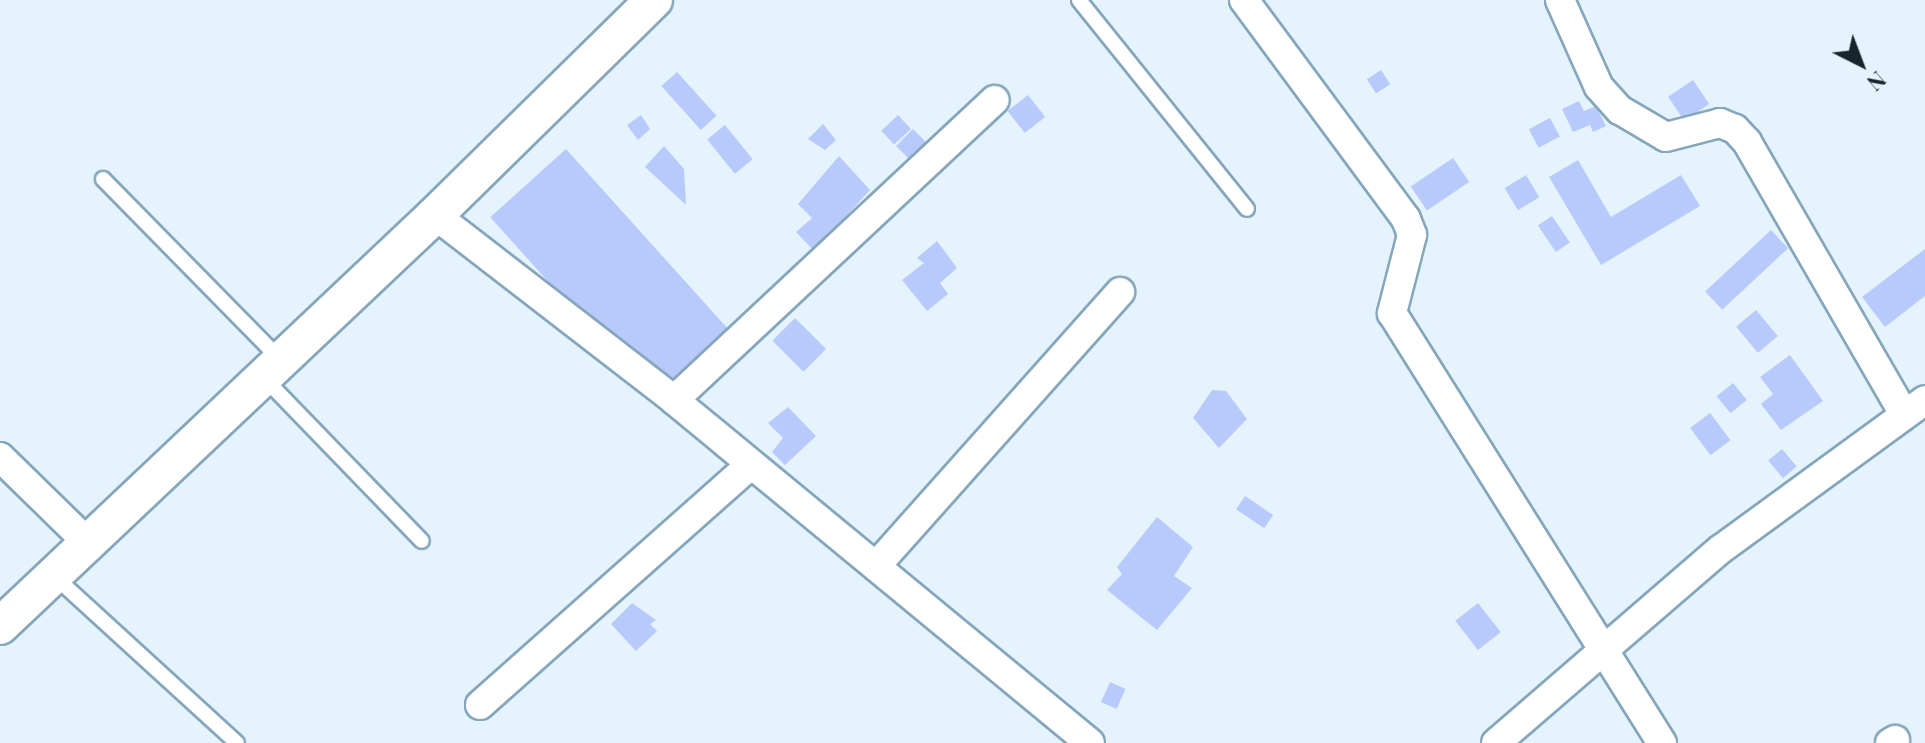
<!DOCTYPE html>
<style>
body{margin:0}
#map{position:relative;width:1925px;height:743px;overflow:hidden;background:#e5f3fc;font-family:"Playfair Display",serif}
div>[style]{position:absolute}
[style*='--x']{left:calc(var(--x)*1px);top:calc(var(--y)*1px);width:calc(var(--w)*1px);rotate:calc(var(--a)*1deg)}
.building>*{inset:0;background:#b8cafc;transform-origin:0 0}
.roads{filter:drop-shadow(2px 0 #85a6bb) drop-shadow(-2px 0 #85a6bb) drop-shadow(0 2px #85a6bb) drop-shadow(0 -2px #85a6bb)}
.service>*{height:14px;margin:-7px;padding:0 7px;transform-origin:7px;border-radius:7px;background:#fff}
.minor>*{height:28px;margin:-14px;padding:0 14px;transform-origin:14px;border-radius:14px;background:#fff}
.tertiary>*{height:36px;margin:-18px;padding:0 18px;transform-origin:18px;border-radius:18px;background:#fff}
span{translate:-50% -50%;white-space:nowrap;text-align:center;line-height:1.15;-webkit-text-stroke:8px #e5f3fc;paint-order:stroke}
.north{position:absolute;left:1821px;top:24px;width:80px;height:80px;-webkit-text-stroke:6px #e5f3fc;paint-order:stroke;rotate:138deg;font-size:22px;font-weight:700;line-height:32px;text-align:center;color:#16242b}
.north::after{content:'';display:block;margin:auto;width:28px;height:36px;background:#16242b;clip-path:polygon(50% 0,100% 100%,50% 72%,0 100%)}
</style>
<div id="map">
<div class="building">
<i style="left:1381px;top:70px;width:17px;height:17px;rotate:57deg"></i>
<i style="left:677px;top:72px;width:59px;height:21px;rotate:48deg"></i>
<i style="left:1693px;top:80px;width:29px;height:30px;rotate:56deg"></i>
<i style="left:1028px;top:95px;width:28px;height:26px;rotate:52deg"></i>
<i style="clip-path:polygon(1579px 101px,1584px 111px,1596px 106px,1606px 126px,1593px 132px,1590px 125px,1573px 132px,1562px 109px)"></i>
<i style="clip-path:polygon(641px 115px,650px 129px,638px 140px,627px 125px)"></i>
<i style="left:898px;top:115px;width:19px;height:23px;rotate:47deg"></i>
<i style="left:1550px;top:118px;width:21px;height:24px;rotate:62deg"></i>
<i style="clip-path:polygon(823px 124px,836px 140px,825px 150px,808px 139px)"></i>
<i style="left:725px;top:125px;width:44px;height:23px;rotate:51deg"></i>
<i style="left:913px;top:129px;width:24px;height:24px;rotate:45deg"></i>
<i style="clip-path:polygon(664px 146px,684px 169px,686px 205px,645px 167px)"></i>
<i style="left:566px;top:149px;width:254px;height:102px;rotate:48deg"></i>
<i style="clip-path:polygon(839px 156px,870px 190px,814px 251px,796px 232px,812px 218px,798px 204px)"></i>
<i style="left:1453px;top:158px;width:29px;height:51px;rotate:56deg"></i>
<i style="clip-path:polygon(1578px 160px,1611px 217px,1681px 175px,1700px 206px,1601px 265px,1549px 177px)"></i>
<i style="left:1526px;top:175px;width:26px;height:25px;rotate:59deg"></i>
<i style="left:1552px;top:216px;width:32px;height:17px;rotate:56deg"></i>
<i style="left:1771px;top:230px;width:25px;height:90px;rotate:47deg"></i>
<i style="clip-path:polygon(937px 241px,957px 268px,940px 283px,948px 294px,927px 311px,902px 280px,924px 263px,917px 258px)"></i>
<i style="clip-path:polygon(1925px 249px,1925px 296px,1885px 327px,1862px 297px)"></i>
<i style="left:1756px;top:310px;width:34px;height:26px;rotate:50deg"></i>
<i style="left:795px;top:318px;width:44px;height:32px;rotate:45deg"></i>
<i style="clip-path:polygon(1790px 355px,1823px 401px,1781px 430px,1761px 404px,1773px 394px,1760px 377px)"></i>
<i style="left:1733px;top:383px;width:22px;height:21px;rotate:51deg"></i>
<i style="clip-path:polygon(1212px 390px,1226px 391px,1247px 419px,1219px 448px,1193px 418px)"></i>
<i style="clip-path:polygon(788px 407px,816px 436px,785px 465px,772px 452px,783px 438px,768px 423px)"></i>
<i style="left:1710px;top:413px;width:34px;height:25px;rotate:53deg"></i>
<i style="left:1782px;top:449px;width:23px;height:18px;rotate:50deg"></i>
<i style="left:1245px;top:496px;width:34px;height:16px;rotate:34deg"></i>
<i style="clip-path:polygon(1157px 517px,1193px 547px,1174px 576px,1192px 588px,1157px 630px,1107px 590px,1122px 574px,1117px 567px)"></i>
<i style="clip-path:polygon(632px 603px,656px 620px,650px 624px,657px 631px,636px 651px,611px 624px)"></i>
<i style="left:1478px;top:603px;width:37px;height:29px;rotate:52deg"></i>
<i style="left:1110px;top:682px;width:17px;height:22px;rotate:24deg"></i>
</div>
<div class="roads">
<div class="service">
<i style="--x:1079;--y:0;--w:268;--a:51.2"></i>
<i style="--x:103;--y:179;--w:252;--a:45.5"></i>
<i style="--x:263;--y:377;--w:228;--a:45.9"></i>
<i style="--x:53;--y:575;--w:249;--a:42.4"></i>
</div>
<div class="minor">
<i style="--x:1244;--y:0;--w:272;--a:53.5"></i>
<i style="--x:1406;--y:219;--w:17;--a:69"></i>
<i style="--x:1412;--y:235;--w:81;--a:104.4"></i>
<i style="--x:1392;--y:313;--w:508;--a:57.88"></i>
<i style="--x:1560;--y:0;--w:95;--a:65.9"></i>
<i style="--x:1599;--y:87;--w:31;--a:48"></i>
<i style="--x:1620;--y:110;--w:53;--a:30.4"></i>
<i style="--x:1666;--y:137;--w:56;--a:-14.5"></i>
<i style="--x:1720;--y:123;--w:16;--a:22"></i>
<i style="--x:1735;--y:129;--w:18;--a:47"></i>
<i style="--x:1747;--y:142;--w:314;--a:60"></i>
<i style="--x:435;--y:215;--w:302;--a:37.7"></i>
<i style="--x:674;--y:400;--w:539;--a:39.51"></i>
<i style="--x:674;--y:400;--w:439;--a:-43.1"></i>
<i style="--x:0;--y:457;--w:123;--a:44.3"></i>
<i style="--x:876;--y:566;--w:367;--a:-48.3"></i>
<i style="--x:480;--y:705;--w:360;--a:-41.6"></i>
<i style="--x:1496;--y:743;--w:297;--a:-40.8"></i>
<i style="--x:1721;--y:549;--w:253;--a:-36.1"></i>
<i style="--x:1890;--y:743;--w:6;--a:-31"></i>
</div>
<div class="tertiary">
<i style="--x:0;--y:626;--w:598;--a:-43.38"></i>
<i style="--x:435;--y:215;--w:307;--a:-44.5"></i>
</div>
</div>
<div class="north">N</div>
</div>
